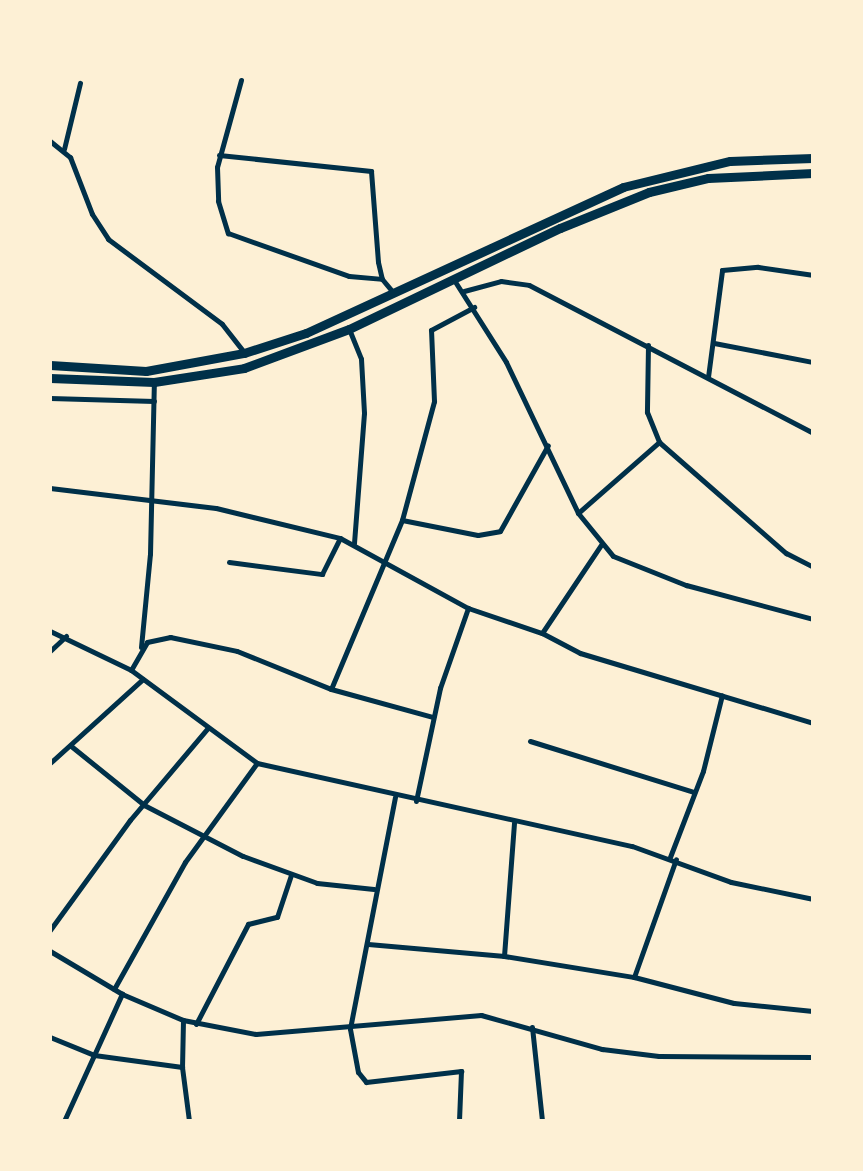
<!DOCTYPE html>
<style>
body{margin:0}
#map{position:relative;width:863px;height:1171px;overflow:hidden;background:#fdf0d5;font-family:"Exo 2",sans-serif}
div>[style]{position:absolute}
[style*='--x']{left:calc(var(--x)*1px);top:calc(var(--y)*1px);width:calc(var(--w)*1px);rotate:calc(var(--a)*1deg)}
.minor>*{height:5px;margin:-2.5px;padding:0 2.5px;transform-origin:2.5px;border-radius:2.5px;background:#003049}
.primary>*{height:9px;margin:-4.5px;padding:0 4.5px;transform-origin:4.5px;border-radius:4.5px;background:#003049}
span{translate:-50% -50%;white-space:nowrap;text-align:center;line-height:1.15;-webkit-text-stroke:7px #fdf0d5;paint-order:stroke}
.frame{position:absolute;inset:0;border:52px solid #fdf0d5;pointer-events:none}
</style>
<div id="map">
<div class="minor">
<i style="--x:241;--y:80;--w:90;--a:105.4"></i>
<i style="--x:217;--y:167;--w:34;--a:88"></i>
<i style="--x:218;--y:201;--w:34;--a:73"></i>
<i style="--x:228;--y:233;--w:128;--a:19.6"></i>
<i style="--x:349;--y:276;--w:33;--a:5"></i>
<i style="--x:50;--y:141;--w:26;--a:39"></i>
<i style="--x:70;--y:157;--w:61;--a:68.9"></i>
<i style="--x:92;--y:214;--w:30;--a:57"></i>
<i style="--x:108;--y:239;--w:142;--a:36.7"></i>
<i style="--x:222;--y:324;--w:36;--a:52"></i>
<i style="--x:64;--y:149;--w:68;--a:-76.4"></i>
<i style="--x:219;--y:155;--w:153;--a:6"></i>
<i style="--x:371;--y:171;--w:91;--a:85.6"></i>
<i style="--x:378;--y:262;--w:17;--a:77"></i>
<i style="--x:382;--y:279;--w:17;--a:50"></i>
<i style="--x:454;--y:280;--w:97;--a:57.6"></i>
<i style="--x:506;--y:362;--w:167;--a:64.5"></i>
<i style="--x:578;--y:513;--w:55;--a:50.9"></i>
<i style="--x:613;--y:556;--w:79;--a:21.7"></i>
<i style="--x:686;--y:585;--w:131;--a:15"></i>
<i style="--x:464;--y:291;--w:38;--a:-15"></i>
<i style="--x:501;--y:281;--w:28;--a:8"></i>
<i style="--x:529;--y:285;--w:320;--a:27.5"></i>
<i style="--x:349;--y:329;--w:32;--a:68"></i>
<i style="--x:361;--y:359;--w:54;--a:86.8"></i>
<i style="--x:364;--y:413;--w:131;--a:94.4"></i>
<i style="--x:714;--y:343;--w:101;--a:10.9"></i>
<i style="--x:648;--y:345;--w:67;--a:90.9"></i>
<i style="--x:647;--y:412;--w:32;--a:68"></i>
<i style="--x:659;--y:442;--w:169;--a:41.2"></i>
<i style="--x:786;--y:553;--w:30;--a:27"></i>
<i style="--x:708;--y:377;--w:108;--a:-82.5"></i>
<i style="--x:722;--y:270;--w:36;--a:-5"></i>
<i style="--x:758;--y:267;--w:56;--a:8.3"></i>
<i style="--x:50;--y:398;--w:104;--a:1.7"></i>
<i style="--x:50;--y:488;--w:167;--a:6.9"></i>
<i style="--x:216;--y:508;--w:128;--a:13.6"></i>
<i style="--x:340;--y:538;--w:146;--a:28.7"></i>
<i style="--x:468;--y:608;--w:78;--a:18.7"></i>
<i style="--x:542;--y:633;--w:43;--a:27.8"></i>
<i style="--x:580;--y:653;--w:243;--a:16.7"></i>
<i style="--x:578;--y:513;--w:108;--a:-41.2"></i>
<i style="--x:402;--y:520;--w:77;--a:11.2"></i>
<i style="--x:478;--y:535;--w:22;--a:-10"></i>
<i style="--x:500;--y:531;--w:98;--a:-60.8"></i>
<i style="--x:229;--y:562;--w:94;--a:7.4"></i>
<i style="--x:322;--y:574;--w:40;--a:-63.4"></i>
<i style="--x:50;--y:631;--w:90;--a:25.7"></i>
<i style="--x:131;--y:670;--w:157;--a:36.4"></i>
<i style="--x:257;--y:763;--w:384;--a:12.5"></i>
<i style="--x:632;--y:846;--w:105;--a:20"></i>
<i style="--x:731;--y:882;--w:84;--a:11.7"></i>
<i style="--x:542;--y:633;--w:106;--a:-56.2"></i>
<i style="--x:141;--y:647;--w:93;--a:-84.5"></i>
<i style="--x:150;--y:554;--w:171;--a:-88.7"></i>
<i style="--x:50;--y:651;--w:22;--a:-43"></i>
<i style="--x:131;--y:670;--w:32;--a:-60"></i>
<i style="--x:147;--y:642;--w:24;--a:-12"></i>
<i style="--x:170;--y:637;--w:68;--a:11.8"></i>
<i style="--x:237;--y:651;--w:101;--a:22"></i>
<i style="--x:331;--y:689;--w:106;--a:15.4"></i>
<i style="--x:331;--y:689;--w:183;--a:-67.2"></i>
<i style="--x:402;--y:520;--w:123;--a:-74.9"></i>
<i style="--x:434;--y:401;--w:71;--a:-92.4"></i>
<i style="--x:431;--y:330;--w:49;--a:-28.1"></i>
<i style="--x:530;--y:741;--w:172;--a:17.3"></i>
<i style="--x:71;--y:746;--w:94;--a:38.9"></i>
<i style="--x:144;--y:805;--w:111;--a:27.3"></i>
<i style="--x:243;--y:856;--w:79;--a:20"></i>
<i style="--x:317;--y:883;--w:57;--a:6"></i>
<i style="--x:50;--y:763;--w:125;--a:-42.1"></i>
<i style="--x:395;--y:797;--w:236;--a:101"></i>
<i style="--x:350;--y:1029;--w:44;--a:79.5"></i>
<i style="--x:358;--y:1072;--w:13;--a:51"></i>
<i style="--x:366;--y:1082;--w:96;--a:-6.6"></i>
<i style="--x:461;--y:1071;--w:50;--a:92.3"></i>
<i style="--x:416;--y:801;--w:116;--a:-78"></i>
<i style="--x:440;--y:688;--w:85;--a:-70.7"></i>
<i style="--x:670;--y:857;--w:92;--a:-69"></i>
<i style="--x:703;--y:771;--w:78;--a:-76"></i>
<i style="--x:50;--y:930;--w:136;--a:-54"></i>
<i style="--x:130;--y:820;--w:119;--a:-49.8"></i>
<i style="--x:368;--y:944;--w:137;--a:5"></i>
<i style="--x:504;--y:956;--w:132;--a:9.2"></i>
<i style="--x:634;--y:977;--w:103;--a:14.6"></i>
<i style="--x:734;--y:1003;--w:79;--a:5.8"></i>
<i style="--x:50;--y:951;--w:84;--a:30.8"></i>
<i style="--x:122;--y:994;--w:66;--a:23.1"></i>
<i style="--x:183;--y:1020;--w:74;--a:10.9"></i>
<i style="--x:256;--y:1034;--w:226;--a:-4.8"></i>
<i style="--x:481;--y:1015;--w:126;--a:15.7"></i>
<i style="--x:602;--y:1049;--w:57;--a:7"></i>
<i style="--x:659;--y:1056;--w:154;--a:0.4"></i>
<i style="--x:504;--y:956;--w:134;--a:-85.7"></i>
<i style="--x:634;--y:977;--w:125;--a:-70.4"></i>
<i style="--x:114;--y:989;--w:145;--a:-60.8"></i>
<i style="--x:185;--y:862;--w:122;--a:-54"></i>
<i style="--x:183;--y:1020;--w:47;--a:91.2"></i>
<i style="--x:182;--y:1067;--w:54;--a:82.6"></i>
<i style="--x:196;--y:1024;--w:113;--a:-62.5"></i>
<i style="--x:248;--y:924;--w:30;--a:-14"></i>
<i style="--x:277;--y:917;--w:44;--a:-71.6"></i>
<i style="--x:532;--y:1027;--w:95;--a:83.9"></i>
<i style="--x:50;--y:1037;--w:48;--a:22.2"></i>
<i style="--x:94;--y:1055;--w:89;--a:7.8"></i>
<i style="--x:64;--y:1121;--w:140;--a:-65.5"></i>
</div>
<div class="primary">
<i style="--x:50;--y:365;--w:96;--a:3.6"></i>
<i style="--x:146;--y:371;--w:100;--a:-10.4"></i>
<i style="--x:244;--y:353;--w:65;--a:-17.9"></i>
<i style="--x:306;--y:333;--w:349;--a:-24.7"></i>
<i style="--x:623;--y:187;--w:110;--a:-13.7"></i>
<i style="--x:730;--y:161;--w:83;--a:-2.1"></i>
<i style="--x:50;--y:378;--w:104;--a:2.2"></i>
<i style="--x:154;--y:382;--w:91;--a:-8.8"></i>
<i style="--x:244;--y:368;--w:112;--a:-20.4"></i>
<i style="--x:349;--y:329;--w:234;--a:-25.6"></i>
<i style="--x:560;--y:228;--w:96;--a:-22"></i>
<i style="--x:649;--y:192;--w:61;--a:-13.3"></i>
<i style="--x:708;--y:178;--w:105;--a:-2.7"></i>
</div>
<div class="frame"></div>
</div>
